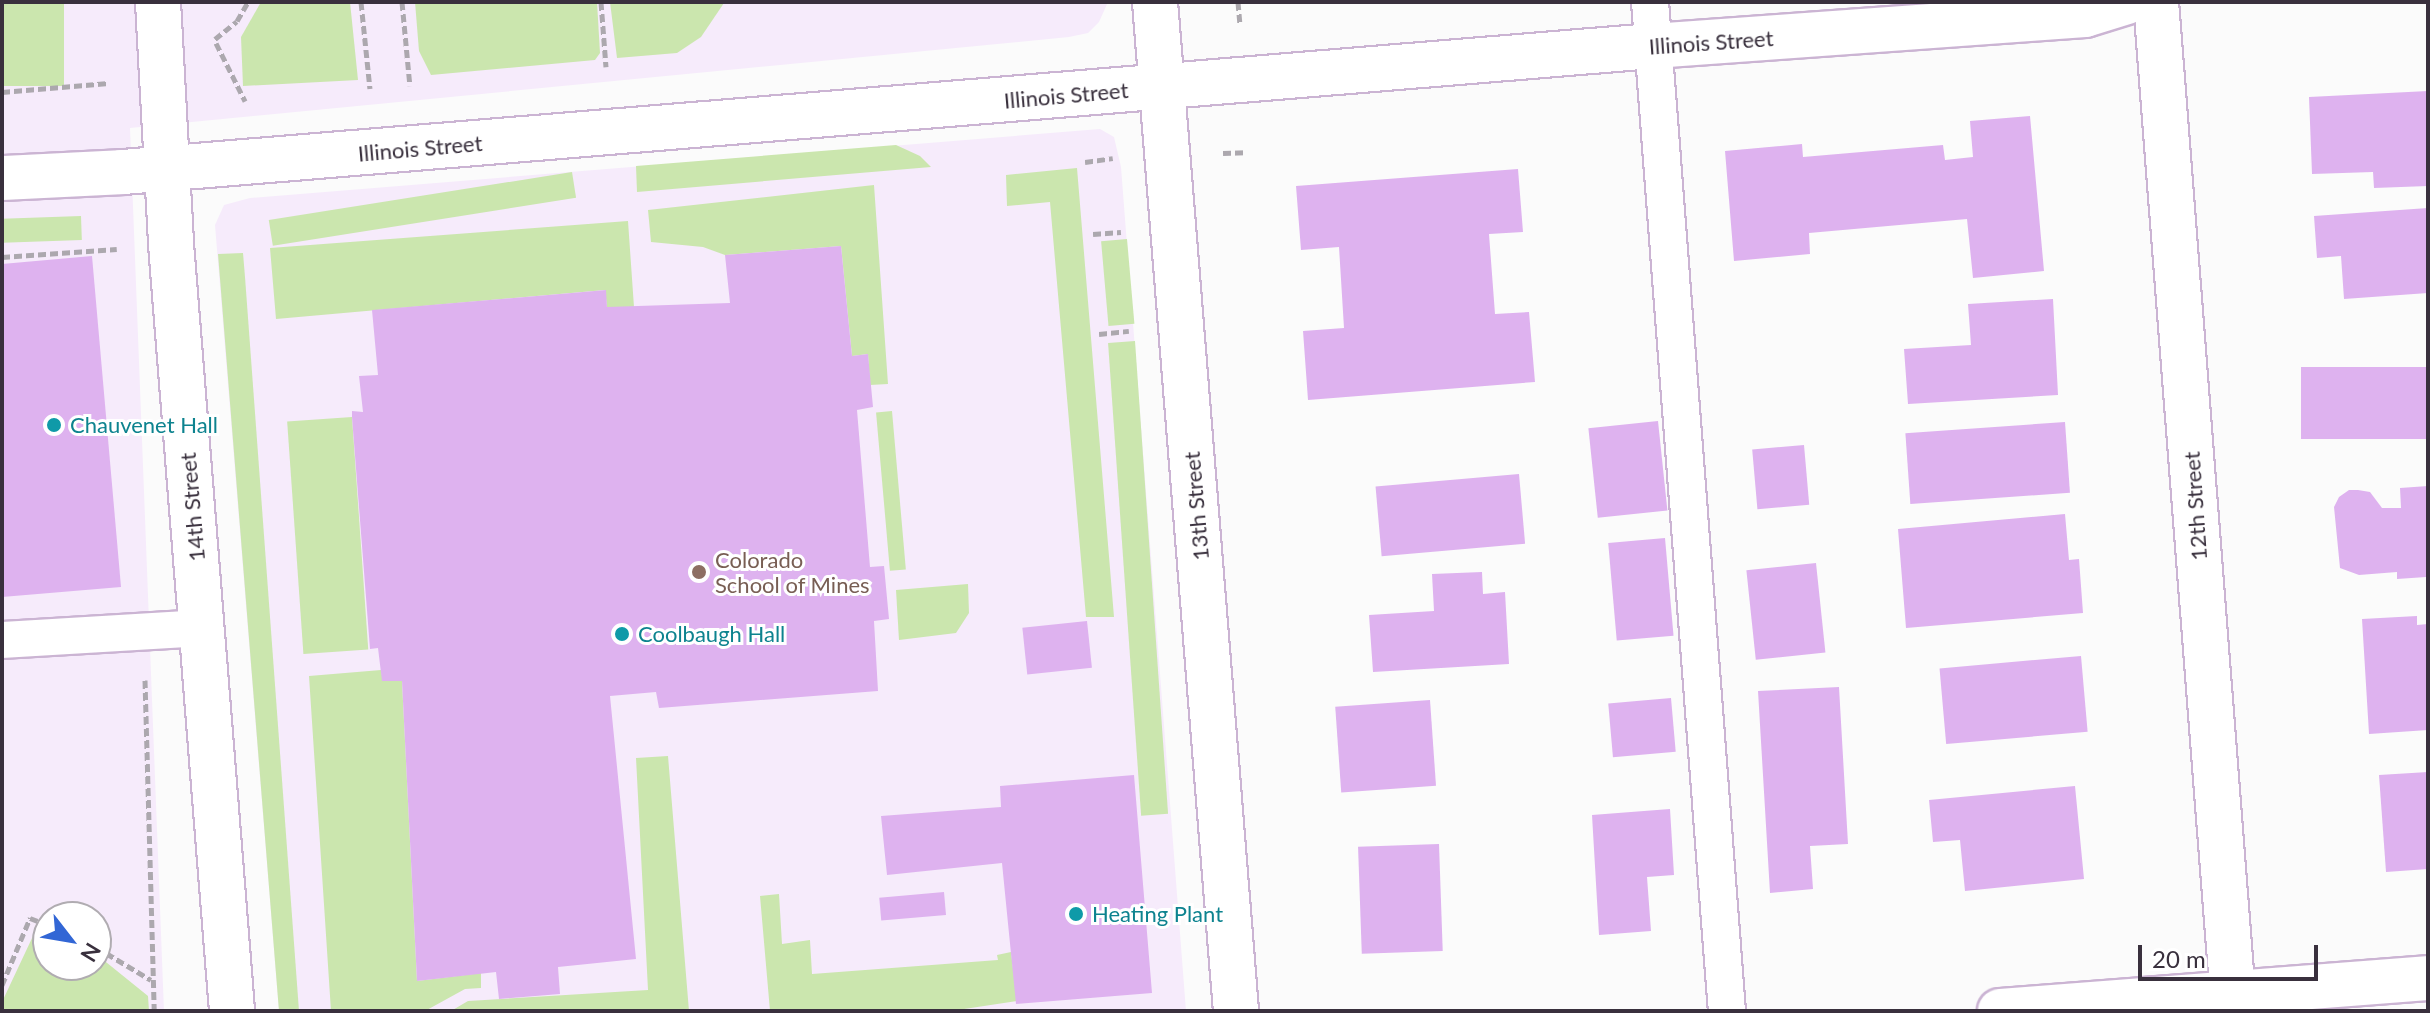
<!DOCTYPE html>
<style>
body{margin:0}
#map{position:relative;width:2430px;height:1013px;overflow:hidden;background:#fbfbfb;font-family:Lato,sans-serif}
div>[style]{position:absolute}
[style*='--x']{left:calc(var(--x)*1px);top:calc(var(--y)*1px);width:calc(var(--w)*1px);rotate:calc(var(--a)*1deg)}
.built>*{inset:0;background:#f6ebfb}
.green>*{inset:0;background:#cbe6ae;transform-origin:0 0}
.building>*{inset:0;background:#deb2ef;transform-origin:0 0}
.path>*{height:5px;margin-top:-2.5px;transform-origin:0;background:repeating-linear-gradient(90deg,#aca8ae 0 8px,transparent 0 12px)}
.roads{filter:drop-shadow(2px 0 #cbb4d3) drop-shadow(-2px 0 #cbb4d3) drop-shadow(0 2px #cbb4d3) drop-shadow(0 -2px #cbb4d3)}
.service>*{height:36px;margin:-18px;padding:0 18px;transform-origin:18px;border-radius:18px;background:#fff}
.minor>*{height:44px;margin:-22px;padding:0 22px;transform-origin:22px;border-radius:22px;background:#fff}
.dots>*{width:22px;height:22px;translate:-50% -50%;box-sizing:border-box;border:4px solid #fff;border-radius:50%}
span{translate:-50% -50%;white-space:nowrap;text-align:center;line-height:1.15;-webkit-text-stroke:6px #fff;paint-order:stroke}
.street-label{font-size:22px;color:#39303d}
.culture-label{font-size:22px;color:#0d838f}
.left{translate:0 -50%;text-align:left}
.education-label{font-size:22px;color:#785e54}
.frame{position:absolute;inset:0;border:4px solid #39303d;pointer-events:none}
.north{position:absolute;left:32px;top:901px;width:80px;height:80px;box-sizing:border-box;background:#fff;border:2px solid #b0acb1;border-radius:50%;rotate:121deg;font-size:22px;font-weight:700;line-height:32px;text-align:center;color:#39303d}
.north::after{content:'';display:block;margin:auto;width:28px;height:36px;background:#3266d5;clip-path:polygon(50% 0,100% 100%,50% 72%,0 100%)}
.scale{position:absolute;left:2138px;top:945px;width:180px;height:36px;box-sizing:border-box;border:4px solid #39303d;border-top:0;padding-left:10px;font-size:24px;line-height:28px;white-space:nowrap;color:#39303d;-webkit-text-stroke:6px #fff;paint-order:stroke}
</style>
<div id="map">
<div class="built">
<i style="clip-path:polygon(evenodd,2px 2px,1108px 2px,1099px 22px,1088px 33px,1069px 37px,130px 128px,164px 1011px,2px 1011px,2px 2px,48px 917px,96px 917px,96px 965px,48px 965px,48px 917px)"></i>
<i style="clip-path:polygon(1100px 129px,1114px 137px,1121px 167px,1186px 1011px,279px 1011px,215px 225px,224px 205px,250px 198px)"></i>
</div>
<div class="green">
<i style="left:2px;top:2px;width:62px;height:84px"></i>
<i style="clip-path:polygon(261px 2px,350px 2px,358px 80px,243px 86px,241px 37px)"></i>
<i style="clip-path:polygon(415px 2px,597px 2px,600px 53px,595px 60px,431px 75px,419px 51px)"></i>
<i style="clip-path:polygon(610px 2px,724px 2px,724px 3px,701px 37px,677px 53px,617px 58px)"></i>
<i style="clip-path:polygon(896px 145px,920px 156px,931px 167px,637px 192px,636px 166px)"></i>
<i style="clip-path:polygon(1077px 168px,1114px 617px,1086px 617px,1050px 202px,1007px 206px,1006px 175px)"></i>
<i style="left:572px;top:172px;width:26px;height:307px;rotate:81deg"></i>
<i style="clip-path:polygon(874px 185px,888px 384px,870px 385px,868px 354px,852px 356px,841px 246px,725px 255px,703px 247px,651px 242px,648px 210px)"></i>
<i style="left:81px;top:216px;width:24px;height:79px;rotate:88deg"></i>
<i style="clip-path:polygon(628px 221px,634px 307px,607px 307px,605px 290px,276px 319px,270px 248px)"></i>
<i style="left:1127px;top:239px;width:85px;height:26px;rotate:85deg"></i>
<i style="clip-path:polygon(243px 253px,245px 277px,299px 1011px,279px 1011px,218px 254px)"></i>
<i style="left:1135px;top:341px;width:474px;height:27px;rotate:86deg"></i>
<i style="left:892px;top:411px;width:159px;height:16px;rotate:85deg"></i>
<i style="left:352px;top:417px;width:233px;height:65px;rotate:86deg"></i>
<i style="clip-path:polygon(968px 584px,969px 613px,956px 633px,899px 640px,896px 590px)"></i>
<i style="clip-path:polygon(381px 670px,383px 681px,402px 681px,417px 981px,481px 973px,481px 988px,465px 989px,425px 1011px,331px 1011px,309px 676px)"></i>
<i style="clip-path:polygon(668px 756px,689px 1011px,451px 1011px,468px 1001px,648px 990px,636px 758px)"></i>
<i style="clip-path:polygon(779px 894px,782px 944px,810px 940px,812px 974px,998px 960px,997px 955px,1011px 952px,1017px 1001px,951px 1011px,770px 1011px,760px 896px)"></i>
<i style="clip-path:polygon(48px 935px,48px 965px,96px 965px,96px 954px,148px 996px,149px 1011px,2px 1011px,2px 1002px,33px 936px)"></i>
</div>
<div class="building">
<i style="clip-path:polygon(2428px 91px,2428px 186px,2374px 188px,2373px 172px,2312px 174px,2309px 97px)"></i>
<i style="clip-path:polygon(2030px 116px,2044px 271px,1973px 278px,1967px 219px,1809px 233px,1810px 254px,1734px 261px,1725px 151px,1802px 144px,1803px 157px,1943px 145px,1945px 160px,1973px 157px,1970px 121px)"></i>
<i style="clip-path:polygon(1518px 169px,1523px 232px,1489px 234px,1495px 314px,1529px 312px,1535px 382px,1308px 400px,1303px 331px,1344px 328px,1339px 247px,1301px 250px,1296px 186px)"></i>
<i style="clip-path:polygon(2428px 208px,2428px 293px,2344px 299px,2341px 256px,2317px 258px,2314px 216px)"></i>
<i style="clip-path:polygon(841px 246px,852px 356px,868px 354px,873px 407px,857px 410px,870px 567px,884px 566px,889px 619px,874px 621px,878px 691px,659px 708px,656px 692px,610px 696px,636px 959px,558px 967px,560px 994px,499px 999px,496px 972px,417px 981px,402px 681px,382px 681px,378px 648px,370px 649px,352px 417px,352px 411px,363px 412px,359px 376px,378px 375px,372px 310px,606px 290px,607px 307px,730px 303px,725px 255px)"></i>
<i style="clip-path:polygon(92px 256px,121px 587px,2px 597px,2px 264px)"></i>
<i style="clip-path:polygon(2053px 299px,2058px 395px,1908px 404px,1904px 349px,1971px 345px,1968px 304px)"></i>
<i style="left:2428px;top:367px;width:72px;height:127px;rotate:90deg"></i>
<i style="left:1658px;top:421px;width:90px;height:70px;rotate:84deg"></i>
<i style="left:2065px;top:422px;width:71px;height:160px;rotate:86deg"></i>
<i style="left:1804px;top:445px;width:60px;height:52px;rotate:85deg"></i>
<i style="left:1519px;top:474px;width:70px;height:144px;rotate:85deg"></i>
<i style="clip-path:polygon(2428px 486px,2426px 577px,2397px 579px,2397px 572px,2359px 575px,2340px 568px,2334px 507px,2339px 497px,2349px 490px,2358px 490px,2370px 492px,2382px 508px,2401px 508px,2400px 488px)"></i>
<i style="clip-path:polygon(2065px 514px,2069px 560px,2079px 559px,2083px 613px,1906px 628px,1898px 529px)"></i>
<i style="left:1665px;top:538px;width:98px;height:57px;rotate:85deg"></i>
<i style="left:1816px;top:563px;width:90px;height:70px;rotate:84deg"></i>
<i style="clip-path:polygon(1482px 572px,1483px 594px,1505px 592px,1509px 664px,1373px 672px,1369px 615px,1434px 611px,1432px 574px)"></i>
<i style="clip-path:polygon(2417px 616px,2417px 625px,2428px 624px,2428px 730px,2369px 734px,2362px 619px)"></i>
<i style="left:1087px;top:621px;width:47px;height:65px;rotate:84deg"></i>
<i style="left:2081px;top:656px;width:76px;height:142px;rotate:85deg"></i>
<i style="clip-path:polygon(1839px 687px,1848px 844px,1810px 846px,1813px 889px,1770px 893px,1758px 691px)"></i>
<i style="left:1671px;top:698px;width:54px;height:63px;rotate:85deg"></i>
<i style="left:1430px;top:700px;width:86px;height:95px;rotate:86deg"></i>
<i style="clip-path:polygon(2428px 772px,2428px 869px,2386px 872px,2379px 775px)"></i>
<i style="clip-path:polygon(1134px 775px,1152px 993px,1016px 1004px,1002px 863px,887px 875px,881px 816px,1001px 807px,1000px 786px)"></i>
<i style="clip-path:polygon(2075px 786px,2084px 879px,1965px 891px,1960px 840px,1933px 842px,1929px 800px)"></i>
<i style="clip-path:polygon(1670px 809px,1674px 875px,1647px 877px,1651px 931px,1599px 935px,1592px 815px)"></i>
<i style="left:1439px;top:844px;width:107px;height:81px;rotate:88deg"></i>
<i style="left:944px;top:892px;width:23px;height:65px;rotate:85deg"></i>
</div>
<div class="path">
<i style="--x:361;--y:2;--w:87;--a:84.1"></i>
<i style="--x:402;--y:2;--w:84;--a:84.6"></i>
<i style="--x:601;--y:2;--w:65;--a:85.6"></i>
<i style="--x:1238;--y:2;--w:23;--a:85"></i>
<i style="--x:215;--y:39;--w:28;--a:-39"></i>
<i style="--x:237;--y:21;--w:22;--a:-60"></i>
<i style="--x:216;--y:43;--w:65;--a:63.4"></i>
<i style="--x:2;--y:92;--w:107;--a:-4.8"></i>
<i style="--x:1223;--y:153;--w:23;--a:-2"></i>
<i style="--x:1085;--y:162;--w:28;--a:-8"></i>
<i style="--x:1093;--y:234;--w:28;--a:-4"></i>
<i style="--x:2;--y:257;--w:115;--a:-4"></i>
<i style="--x:1099;--y:334;--w:30;--a:-6"></i>
<i style="--x:145;--y:680;--w:331;--a:88.4"></i>
<i style="--x:96;--y:947;--w:64;--a:31"></i>
<i style="--x:2;--y:985;--w:73;--a:-67.3"></i>
<i style="--x:30;--y:918;--w:19;--a:21"></i>
</div>
<div class="roads">
<div class="service">
<i style="--x:1650;--y:2;--w:1012;--a:85.64"></i>
<i style="--x:2;--y:640;--w:200;--a:-3.4"></i>
</div>
<div class="minor">
<i style="--x:158;--y:2;--w:242;--a:86.9"></i>
<i style="--x:171;--y:244;--w:769;--a:85.45"></i>
<i style="--x:1155;--y:2;--w:1012;--a:85.41"></i>
<i style="--x:2156;--y:2;--w:1012;--a:85.58"></i>
<i style="--x:2;--y:178;--w:121;--a:-2.8"></i>
<i style="--x:123;--y:172;--w:1535;--a:-4.71"></i>
<i style="--x:1653;--y:46;--w:433;--a:-4.1"></i>
<i style="--x:2085;--y:15;--w:44;--a:-17.2"></i>
<i style="--x:2000;--y:1011;--w:429;--a:-4.4"></i>
</div>
</div>
<div class="dots">
<i style="left:54px;top:425px;background:#0f9aa8"></i>
<i style="left:699px;top:572px;background:#8d6e63"></i>
<i style="left:622px;top:634px;background:#0f9aa8"></i>
<i style="left:1076px;top:914px;background:#0f9aa8"></i>
</div>
<div class="street-label">
<span style="left:1711px;top:42px;rotate:-4deg">Illinois Street</span>
<span style="left:1066px;top:95px;rotate:-5deg">Illinois Street</span>
<span style="left:420px;top:148px;rotate:-5deg">Illinois Street</span>
<span style="left:1196px;top:506px;rotate:-95deg">13th Street</span>
<span style="left:2195px;top:506px;rotate:-94deg">12th Street</span>
<span style="left:192px;top:507px;rotate:-95deg">14th Street</span>
</div>
<div class="culture-label">
<span class="left" style="left:70px;top:425px">Chauvenet Hall</span>
<span class="left" style="left:638px;top:634px">Coolbaugh Hall</span>
<span class="left" style="left:1092px;top:914px">Heating Plant</span>
</div>
<div class="education-label">
<span class="left" style="left:715px;top:572px">Colorado<br>School of Mines</span>
</div>
<div class="frame"></div>
<div class="north">N</div>
<div class="scale">20 m</div>
</div>
